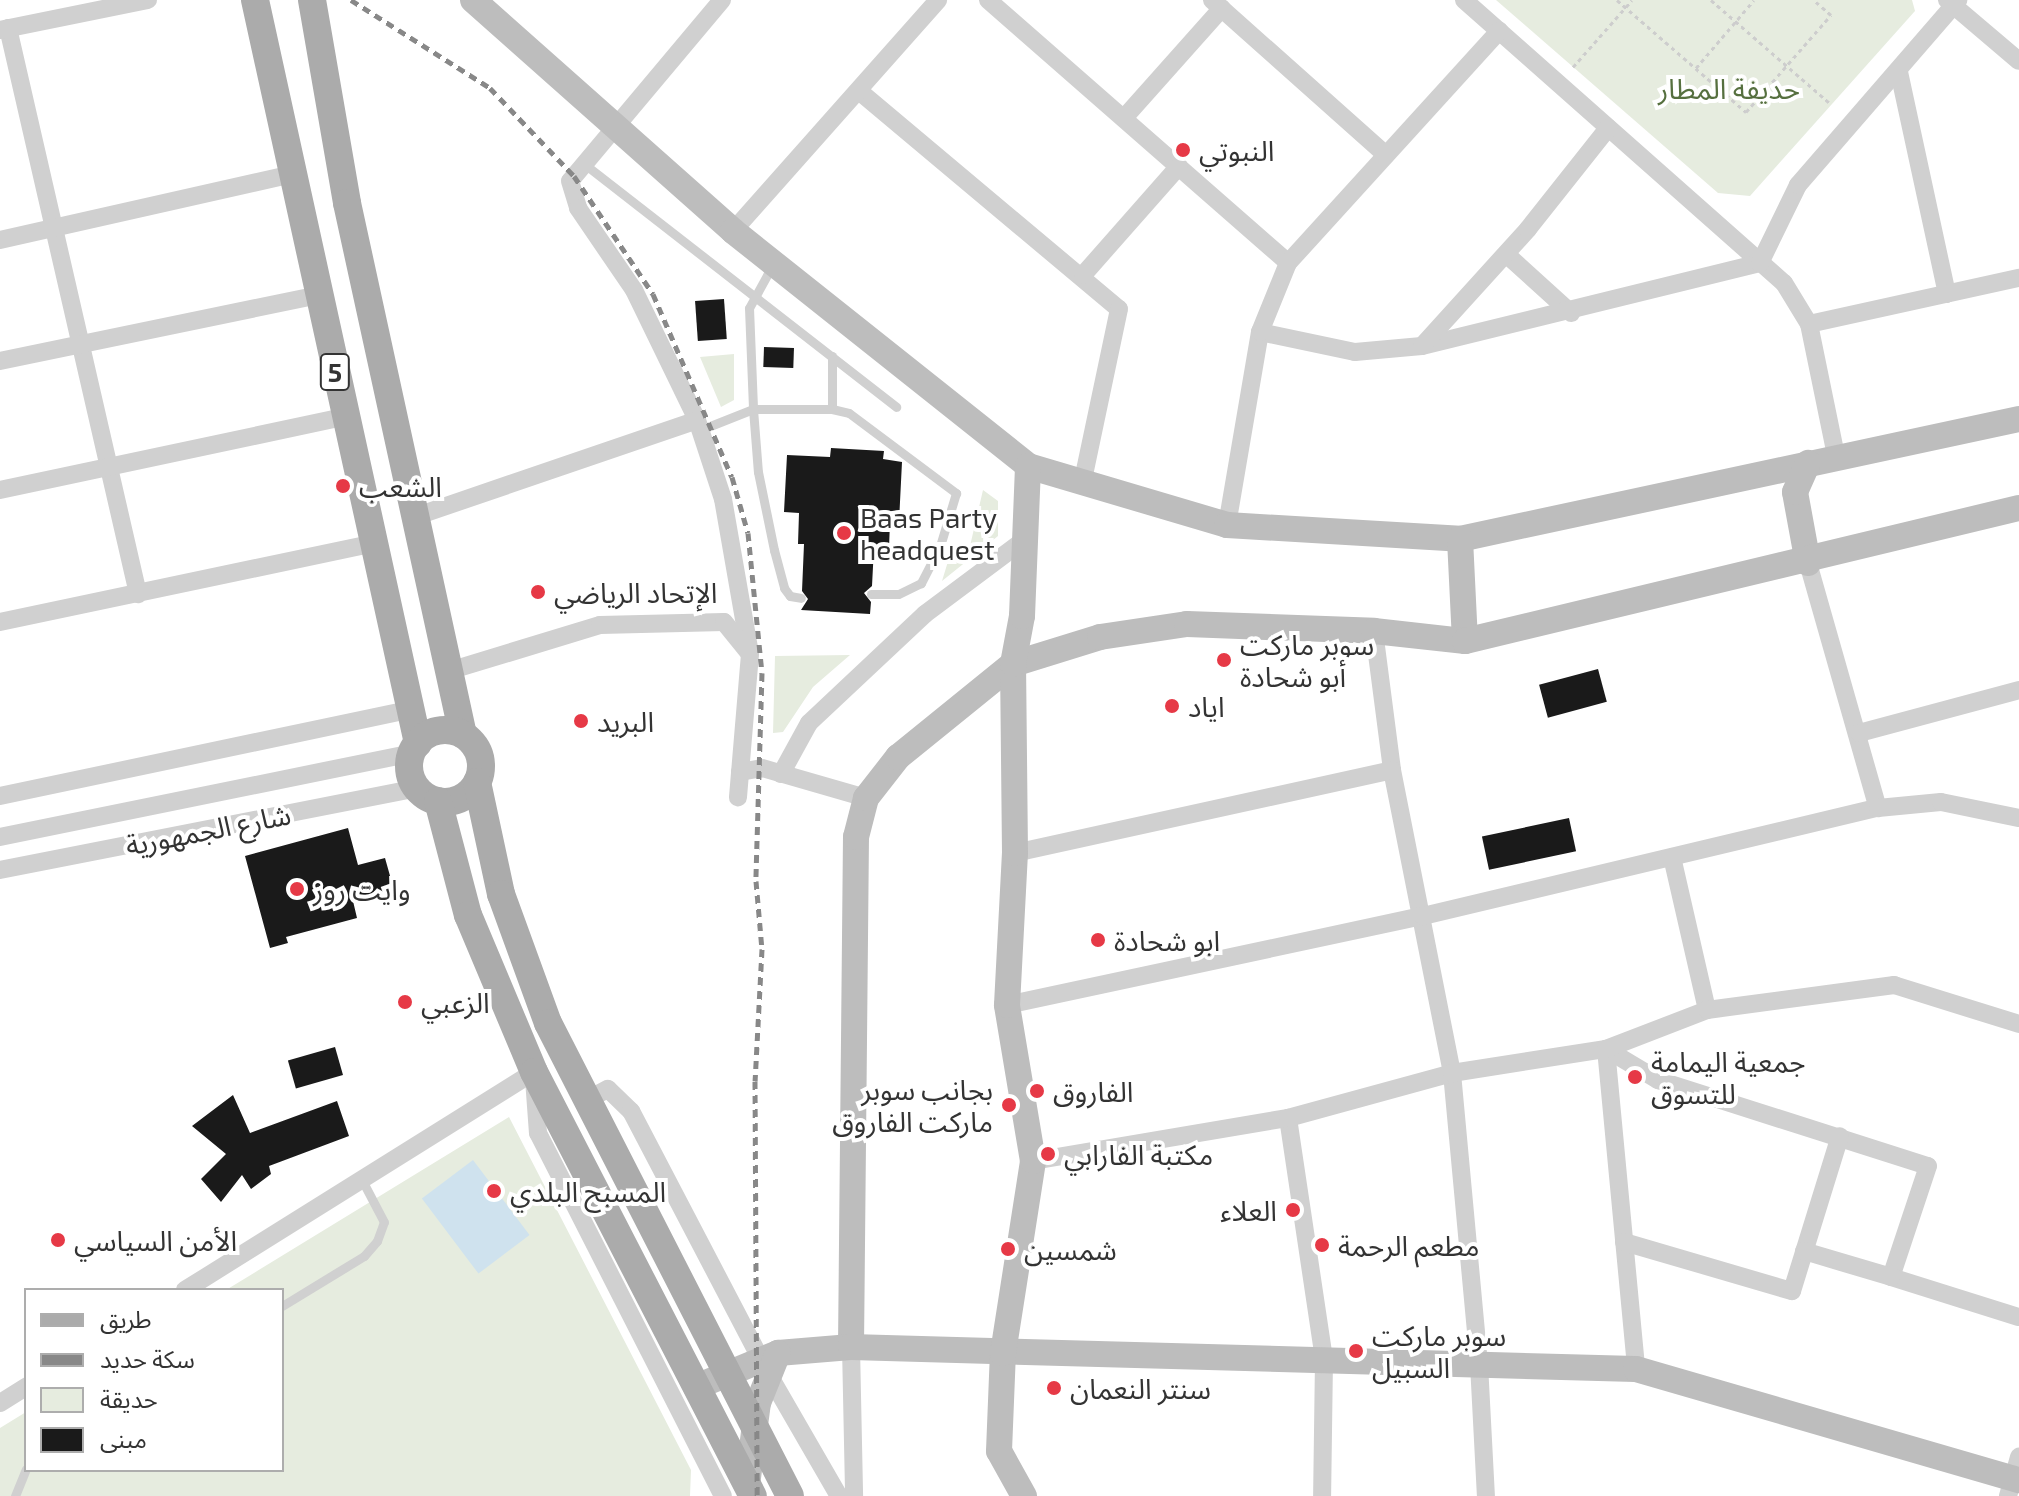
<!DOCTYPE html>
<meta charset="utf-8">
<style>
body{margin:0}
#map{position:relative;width:2019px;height:1496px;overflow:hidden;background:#fff;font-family:"Exo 2","Noto Sans Arabic",sans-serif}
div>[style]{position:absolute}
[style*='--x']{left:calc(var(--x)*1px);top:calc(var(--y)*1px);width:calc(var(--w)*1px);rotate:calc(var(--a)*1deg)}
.green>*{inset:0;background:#e6ecdf}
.water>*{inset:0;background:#cfe2ee;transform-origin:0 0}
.building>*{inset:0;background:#1a1a1a;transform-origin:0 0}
.path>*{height:3px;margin-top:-1.5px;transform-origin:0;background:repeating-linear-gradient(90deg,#cdcdcd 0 4px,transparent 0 8px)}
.lane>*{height:9px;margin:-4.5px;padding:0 4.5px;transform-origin:4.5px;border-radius:4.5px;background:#d0d0d0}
.street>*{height:18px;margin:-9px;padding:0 9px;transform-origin:9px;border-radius:9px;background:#d0d0d0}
.secondary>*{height:26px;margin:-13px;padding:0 13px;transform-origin:13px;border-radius:13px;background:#bdbdbd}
.primary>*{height:28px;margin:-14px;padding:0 14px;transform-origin:14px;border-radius:14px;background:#ababab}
.primary>.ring{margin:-14px;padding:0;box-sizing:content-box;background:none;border:28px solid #ababab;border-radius:50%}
.rail>*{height:5px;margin-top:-2.5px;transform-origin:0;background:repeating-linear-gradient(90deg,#888 0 8px,transparent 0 14px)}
.dots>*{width:22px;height:22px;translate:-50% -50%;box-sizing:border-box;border:4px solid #fff;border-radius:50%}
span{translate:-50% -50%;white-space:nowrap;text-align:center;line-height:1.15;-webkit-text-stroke:8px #fff;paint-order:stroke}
.shield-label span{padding:2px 6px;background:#fff;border:2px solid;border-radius:6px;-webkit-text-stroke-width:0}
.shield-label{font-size:26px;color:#333;font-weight:700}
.park-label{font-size:28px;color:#56703f}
.poi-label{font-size:28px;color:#333}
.left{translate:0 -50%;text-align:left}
.right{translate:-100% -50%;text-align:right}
.street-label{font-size:28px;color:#333}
.legend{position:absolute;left:24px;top:1288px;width:260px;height:184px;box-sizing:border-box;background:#fff;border:2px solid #adadad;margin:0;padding:10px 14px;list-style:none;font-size:24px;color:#333}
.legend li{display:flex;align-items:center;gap:16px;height:40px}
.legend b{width:40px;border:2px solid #adadad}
</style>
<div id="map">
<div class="green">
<i style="clip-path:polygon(1496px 0,1912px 0,1915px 11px,1750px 196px,1718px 193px)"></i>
<i style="clip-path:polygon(734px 354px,734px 400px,721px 407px,700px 357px)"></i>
<i style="clip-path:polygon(983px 490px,998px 501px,998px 536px,942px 581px,953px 545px,970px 546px)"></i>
<i style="clip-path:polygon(850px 655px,813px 687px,783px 732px,773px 733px,775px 656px)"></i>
<i style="clip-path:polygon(509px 1117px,691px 1470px,690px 1496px,0 1496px,0 1428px,26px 1412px,26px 1470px,282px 1470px,282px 1290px,226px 1290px)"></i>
</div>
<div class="water">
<i style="left:473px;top:1160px;width:94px;height:64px;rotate:53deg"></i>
</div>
<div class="building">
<i style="left:724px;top:299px;width:40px;height:29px;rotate:86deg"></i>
<i style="left:764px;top:347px;width:30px;height:20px;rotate:2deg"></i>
<i style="clip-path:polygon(831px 448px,884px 451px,883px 459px,902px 462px,899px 522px,890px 522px,889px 548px,874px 547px,872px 586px,864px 593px,871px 602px,870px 614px,801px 610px,808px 599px,802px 591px,804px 544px,798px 544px,799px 513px,784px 512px,787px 455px,830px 457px)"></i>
<i style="left:1598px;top:669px;width:34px;height:61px;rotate:75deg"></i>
<i style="left:1569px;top:818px;width:34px;height:89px;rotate:78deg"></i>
<i style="clip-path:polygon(348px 828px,358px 865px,385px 858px,394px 890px,353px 901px,357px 918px,286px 937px,288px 943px,270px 948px,245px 856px)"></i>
<i style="left:335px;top:1047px;width:29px;height:49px;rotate:74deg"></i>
<i style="clip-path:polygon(233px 1095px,250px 1133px,337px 1101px,349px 1136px,269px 1166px,271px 1174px,251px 1189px,242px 1175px,221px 1202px,201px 1179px,226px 1154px,192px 1126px)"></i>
</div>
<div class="path">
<i style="--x:1617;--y:0;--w:171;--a:41"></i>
<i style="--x:1746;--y:112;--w:129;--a:-48.8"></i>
<i style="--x:1831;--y:15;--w:23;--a:-139"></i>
<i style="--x:1711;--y:0;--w:160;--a:41"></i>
<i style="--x:1573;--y:67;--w:89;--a:-48.6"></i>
<i style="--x:1696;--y:68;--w:89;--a:-49.5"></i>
</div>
<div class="lane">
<i style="--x:583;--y:163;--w:397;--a:37.9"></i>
<i style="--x:772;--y:266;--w:48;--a:118.7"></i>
<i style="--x:749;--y:308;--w:101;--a:87.7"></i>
<i style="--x:753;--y:409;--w:79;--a:0"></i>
<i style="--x:832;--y:356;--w:53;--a:90"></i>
<i style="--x:832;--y:409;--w:17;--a:13"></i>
<i style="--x:849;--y:413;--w:134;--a:36.8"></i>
<i style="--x:956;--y:493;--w:55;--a:106.8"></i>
<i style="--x:940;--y:546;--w:42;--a:117.2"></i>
<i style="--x:921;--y:583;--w:25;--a:154"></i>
<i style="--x:898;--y:594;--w:27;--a:180"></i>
<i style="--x:700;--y:430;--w:57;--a:-21.6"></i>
<i style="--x:753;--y:409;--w:63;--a:85.5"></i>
<i style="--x:758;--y:472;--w:80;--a:78.4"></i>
<i style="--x:774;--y:550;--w:39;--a:75"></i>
<i style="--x:784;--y:588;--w:10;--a:53"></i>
<i style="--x:790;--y:596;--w:11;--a:10"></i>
<i style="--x:282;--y:1306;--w:96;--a:-31.4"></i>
<i style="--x:364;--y:1256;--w:20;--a:-49"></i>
<i style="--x:377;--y:1241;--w:20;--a:-70"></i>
<i style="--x:384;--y:1222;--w:45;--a:-117.7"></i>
<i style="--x:15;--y:1496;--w:29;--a:-68"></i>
</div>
<div class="street">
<i style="--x:722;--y:0;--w:236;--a:130"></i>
<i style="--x:570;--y:181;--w:28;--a:73"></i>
<i style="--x:578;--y:208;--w:99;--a:55.7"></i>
<i style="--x:634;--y:290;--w:144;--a:64.1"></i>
<i style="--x:697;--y:420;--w:83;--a:71.8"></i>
<i style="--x:723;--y:499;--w:157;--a:80.1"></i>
<i style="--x:750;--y:654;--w:144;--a:94.8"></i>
<i style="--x:988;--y:0;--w:399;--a:41.2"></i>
<i style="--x:1212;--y:0;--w:233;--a:41.7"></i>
<i style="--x:1464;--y:0;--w:427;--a:41.5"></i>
<i style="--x:1784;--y:283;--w:48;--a:58.6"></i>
<i style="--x:1809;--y:324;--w:134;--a:78.4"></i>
<i style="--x:1947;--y:0;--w:94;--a:40.3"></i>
<i style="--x:8;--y:28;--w:581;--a:77.06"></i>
<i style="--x:0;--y:30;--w:151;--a:-11.5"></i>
<i style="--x:1899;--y:72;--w:227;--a:77.8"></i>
<i style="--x:859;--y:91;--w:339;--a:40"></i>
<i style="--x:1119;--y:309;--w:179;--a:101.9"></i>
<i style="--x:1124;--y:118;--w:147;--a:-48.3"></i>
<i style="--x:733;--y:231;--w:309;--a:-48.4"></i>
<i style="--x:0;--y:240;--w:300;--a:-12.7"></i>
<i style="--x:1506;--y:254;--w:88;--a:42.2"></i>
<i style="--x:1083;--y:275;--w:145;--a:-48.6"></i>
<i style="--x:1809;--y:324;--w:215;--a:-12.4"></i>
<i style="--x:1260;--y:332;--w:97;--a:11.9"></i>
<i style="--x:1355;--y:352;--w:67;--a:-5.1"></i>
<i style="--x:1422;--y:346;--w:348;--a:-13.8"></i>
<i style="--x:1760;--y:263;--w:87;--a:-64"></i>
<i style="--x:1798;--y:185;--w:245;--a:-49.1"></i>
<i style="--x:1422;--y:346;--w:158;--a:-47.8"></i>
<i style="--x:1528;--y:229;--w:129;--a:-51.6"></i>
<i style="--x:0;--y:361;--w:327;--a:-11.7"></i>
<i style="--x:0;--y:490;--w:352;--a:-12"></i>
<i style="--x:414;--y:517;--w:299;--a:-18.9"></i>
<i style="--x:1227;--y:525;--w:196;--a:-80.3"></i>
<i style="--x:1260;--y:332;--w:74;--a:-67.9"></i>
<i style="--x:1288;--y:263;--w:314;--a:-47.7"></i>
<i style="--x:1808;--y:563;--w:255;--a:74.1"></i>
<i style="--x:0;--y:622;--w:382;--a:-11.9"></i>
<i style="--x:1374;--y:631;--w:140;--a:82.6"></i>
<i style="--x:1392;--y:770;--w:309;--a:78.8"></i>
<i style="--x:1452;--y:1073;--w:292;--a:84.7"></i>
<i style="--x:1479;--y:1364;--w:132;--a:87"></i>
<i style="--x:452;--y:670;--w:155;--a:-16.9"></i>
<i style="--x:600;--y:625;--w:124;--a:-1.4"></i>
<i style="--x:724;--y:622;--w:38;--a:51"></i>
<i style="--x:1859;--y:733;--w:166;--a:-15"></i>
<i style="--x:740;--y:772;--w:22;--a:-10"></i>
<i style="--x:762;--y:768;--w:108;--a:16.1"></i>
<i style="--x:781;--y:774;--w:58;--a:-61.2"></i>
<i style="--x:809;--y:723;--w:159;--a:-43.2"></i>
<i style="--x:925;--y:614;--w:124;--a:-36.8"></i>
<i style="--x:0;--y:796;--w:422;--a:-11.9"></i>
<i style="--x:0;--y:837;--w:420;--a:-11.5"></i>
<i style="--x:1015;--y:853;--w:386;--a:-12.4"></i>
<i style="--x:1672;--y:857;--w:157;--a:77.1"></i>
<i style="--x:0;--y:870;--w:425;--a:-11.1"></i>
<i style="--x:1007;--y:1005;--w:425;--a:-12.1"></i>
<i style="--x:1423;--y:916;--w:468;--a:-13.4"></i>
<i style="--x:1878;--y:808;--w:63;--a:-5.4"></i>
<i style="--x:1941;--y:802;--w:80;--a:11.6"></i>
<i style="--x:1606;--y:1049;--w:61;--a:30.8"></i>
<i style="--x:1658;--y:1080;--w:283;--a:17.7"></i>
<i style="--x:1928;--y:1166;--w:117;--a:108.4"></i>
<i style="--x:1891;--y:1277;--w:134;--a:17.4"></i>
<i style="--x:1606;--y:1049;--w:321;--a:84.6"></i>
<i style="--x:534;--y:1079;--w:54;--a:85.8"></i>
<i style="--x:538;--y:1133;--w:407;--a:63"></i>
<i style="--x:585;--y:1101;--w:26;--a:-28"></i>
<i style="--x:608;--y:1089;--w:32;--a:44"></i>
<i style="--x:631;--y:1111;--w:298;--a:62.4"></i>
<i style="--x:769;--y:1375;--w:140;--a:60"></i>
<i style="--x:1288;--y:1118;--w:245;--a:81.5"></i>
<i style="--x:1324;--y:1360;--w:136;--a:90.8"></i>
<i style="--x:1033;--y:1161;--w:259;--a:-9.6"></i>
<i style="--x:1288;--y:1118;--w:170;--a:-15.3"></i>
<i style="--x:1452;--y:1073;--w:156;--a:-8.9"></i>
<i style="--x:1606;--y:1049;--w:108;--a:-21.1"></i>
<i style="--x:1707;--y:1010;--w:189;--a:-7.6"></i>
<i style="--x:1894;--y:985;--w:131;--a:17.3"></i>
<i style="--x:1624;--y:1242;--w:175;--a:16.3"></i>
<i style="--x:1792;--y:1291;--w:162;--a:-72.8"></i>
<i style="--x:1804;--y:1251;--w:91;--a:16.6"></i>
<i style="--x:185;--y:1290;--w:411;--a:-32"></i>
<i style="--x:851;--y:1347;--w:149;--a:88.8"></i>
<i style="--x:0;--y:1403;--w:31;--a:-32"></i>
<i style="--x:2008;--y:1496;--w:41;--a:-74.2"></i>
</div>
<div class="secondary">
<i style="--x:473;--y:0;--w:348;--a:41.6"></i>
<i style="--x:733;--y:231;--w:377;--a:38.5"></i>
<i style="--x:1028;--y:466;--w:208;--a:16.5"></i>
<i style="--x:1227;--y:525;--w:233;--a:3.4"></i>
<i style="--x:1460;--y:539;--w:572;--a:-12.12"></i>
<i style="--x:1460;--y:539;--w:102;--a:87.2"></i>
<i style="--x:1808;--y:563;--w:72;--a:-100.4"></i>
<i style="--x:1795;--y:492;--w:32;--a:-66"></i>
<i style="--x:851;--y:1347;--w:510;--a:-89.44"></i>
<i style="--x:856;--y:837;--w:40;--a:-75.6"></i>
<i style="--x:866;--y:798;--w:52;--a:-52"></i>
<i style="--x:898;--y:757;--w:148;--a:-39"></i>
<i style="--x:1013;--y:664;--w:91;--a:-17.2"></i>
<i style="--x:1100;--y:637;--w:88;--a:-8.5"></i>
<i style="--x:1187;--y:624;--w:187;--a:2.1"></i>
<i style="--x:1374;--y:631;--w:92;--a:6.3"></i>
<i style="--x:1465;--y:641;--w:570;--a:-13.5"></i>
<i style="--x:696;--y:1387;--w:89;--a:-22.5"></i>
<i style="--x:778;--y:1353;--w:73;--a:-4.7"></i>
<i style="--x:851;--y:1347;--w:785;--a:1.61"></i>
<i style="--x:1636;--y:1369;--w:399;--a:16.2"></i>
<i style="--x:747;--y:1485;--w:83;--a:-82.4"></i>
<i style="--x:758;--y:1403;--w:54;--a:-68.2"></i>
<i style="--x:1024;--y:1496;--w:51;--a:-119.1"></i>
<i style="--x:999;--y:1451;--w:98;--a:-87.7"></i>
<i style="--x:1003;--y:1353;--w:194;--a:-81.1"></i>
<i style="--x:1033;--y:1161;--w:158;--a:-99.5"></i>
<i style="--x:1007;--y:1005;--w:152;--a:-87"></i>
<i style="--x:1015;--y:853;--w:189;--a:-90.6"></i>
<i style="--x:1013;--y:664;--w:49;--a:-79.4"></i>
<i style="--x:1022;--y:616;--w:150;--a:-87.7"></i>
</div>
<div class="primary">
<i style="--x:255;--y:0;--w:761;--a:77.63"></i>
<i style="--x:312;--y:0;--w:206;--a:80.2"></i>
<i style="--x:347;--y:203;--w:544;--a:77.7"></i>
<i class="ring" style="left:409px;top:730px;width:44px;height:44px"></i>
<i style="--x:477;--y:782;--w:115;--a:77.9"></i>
<i style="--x:501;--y:894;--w:137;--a:70"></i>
<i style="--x:548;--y:1023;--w:531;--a:62.9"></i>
<i style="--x:438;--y:801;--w:118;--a:75.3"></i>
<i style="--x:468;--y:915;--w:170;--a:67.2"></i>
<i style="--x:534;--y:1072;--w:477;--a:62.7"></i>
</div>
<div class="rail">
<i style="--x:351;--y:0;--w:165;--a:32.3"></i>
<i style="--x:490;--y:88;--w:122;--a:46.3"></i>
<i style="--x:574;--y:176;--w:142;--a:56.2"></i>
<i style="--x:653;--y:294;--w:199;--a:66.7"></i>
<i style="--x:732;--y:477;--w:58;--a:74.1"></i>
<i style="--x:748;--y:533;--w:141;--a:84.3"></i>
<i style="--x:762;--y:673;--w:208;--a:91.7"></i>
<i style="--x:756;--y:881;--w:68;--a:85"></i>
<i style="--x:762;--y:949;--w:132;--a:93"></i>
<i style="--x:755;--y:1081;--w:415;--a:89.7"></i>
</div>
<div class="dots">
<i style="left:1183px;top:150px;background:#e63946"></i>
<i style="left:343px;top:486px;background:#e63946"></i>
<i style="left:844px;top:533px;background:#e63946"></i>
<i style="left:538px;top:592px;background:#e63946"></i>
<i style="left:1224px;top:660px;background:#e63946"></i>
<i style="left:1172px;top:706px;background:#e63946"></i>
<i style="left:581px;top:721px;background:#e63946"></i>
<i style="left:297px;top:889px;background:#e63946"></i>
<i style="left:1098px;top:940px;background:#e63946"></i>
<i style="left:405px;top:1002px;background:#e63946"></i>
<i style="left:1635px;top:1077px;background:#e63946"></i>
<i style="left:1037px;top:1091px;background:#e63946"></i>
<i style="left:1009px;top:1105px;background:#e63946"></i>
<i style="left:1048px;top:1154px;background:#e63946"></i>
<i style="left:494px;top:1191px;background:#e63946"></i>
<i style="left:1293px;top:1210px;background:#e63946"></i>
<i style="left:58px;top:1240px;background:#e63946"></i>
<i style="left:1322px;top:1245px;background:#e63946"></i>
<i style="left:1008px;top:1249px;background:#e63946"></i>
<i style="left:1356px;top:1351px;background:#e63946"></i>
<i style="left:1054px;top:1388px;background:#e63946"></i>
</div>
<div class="shield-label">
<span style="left:335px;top:372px">5</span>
</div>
<div class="park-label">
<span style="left:1729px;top:88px">حديفة المطار</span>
</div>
<div class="poi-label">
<span class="left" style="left:1199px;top:150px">النبوتي</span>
<span class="left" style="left:359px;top:486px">الشعب</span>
<span class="left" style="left:860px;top:533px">Baas Party<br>headquest</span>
<span class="left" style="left:554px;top:592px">الإتحاد الرياضي</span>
<span class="left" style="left:1240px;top:660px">سوبر ماركت<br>أبو شحادة</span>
<span class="left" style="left:1188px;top:706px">اياد</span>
<span class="left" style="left:597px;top:721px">البريد</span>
<span class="left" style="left:313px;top:889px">وايت روز</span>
<span class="left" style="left:1114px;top:940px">ابو شحادة</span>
<span class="left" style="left:421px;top:1002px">الزعبي</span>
<span class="left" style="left:1651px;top:1077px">جمعية اليمامة<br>للتسوق</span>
<span class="right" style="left:993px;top:1105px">بجانب سوبر<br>ماركت الفاروق</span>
<span class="left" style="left:1053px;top:1091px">الفاروق</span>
<span class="left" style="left:1064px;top:1154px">مكتبة الفارابي</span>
<span class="left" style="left:510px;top:1191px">المسبح البلدي</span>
<span class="right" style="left:1277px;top:1210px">العلاء</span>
<span class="left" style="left:74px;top:1240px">الأمن السياسي</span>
<span class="left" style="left:1338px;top:1245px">مطعم الرحمة</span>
<span class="left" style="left:1024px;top:1249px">شمسين</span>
<span class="left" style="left:1372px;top:1351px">سوبر ماركت<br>السبيل</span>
<span class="left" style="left:1070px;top:1388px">سنتر النعمان</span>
</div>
<div class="street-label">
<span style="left:208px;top:829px;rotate:-11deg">شارع الجمهورية</span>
</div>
<ul class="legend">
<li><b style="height:10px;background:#ababab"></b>طريق</li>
<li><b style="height:10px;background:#888"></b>سكة حديد</li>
<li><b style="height:22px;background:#e6ecdf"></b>حديقة</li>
<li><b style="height:22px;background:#1a1a1a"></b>مبنى</li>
</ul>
</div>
